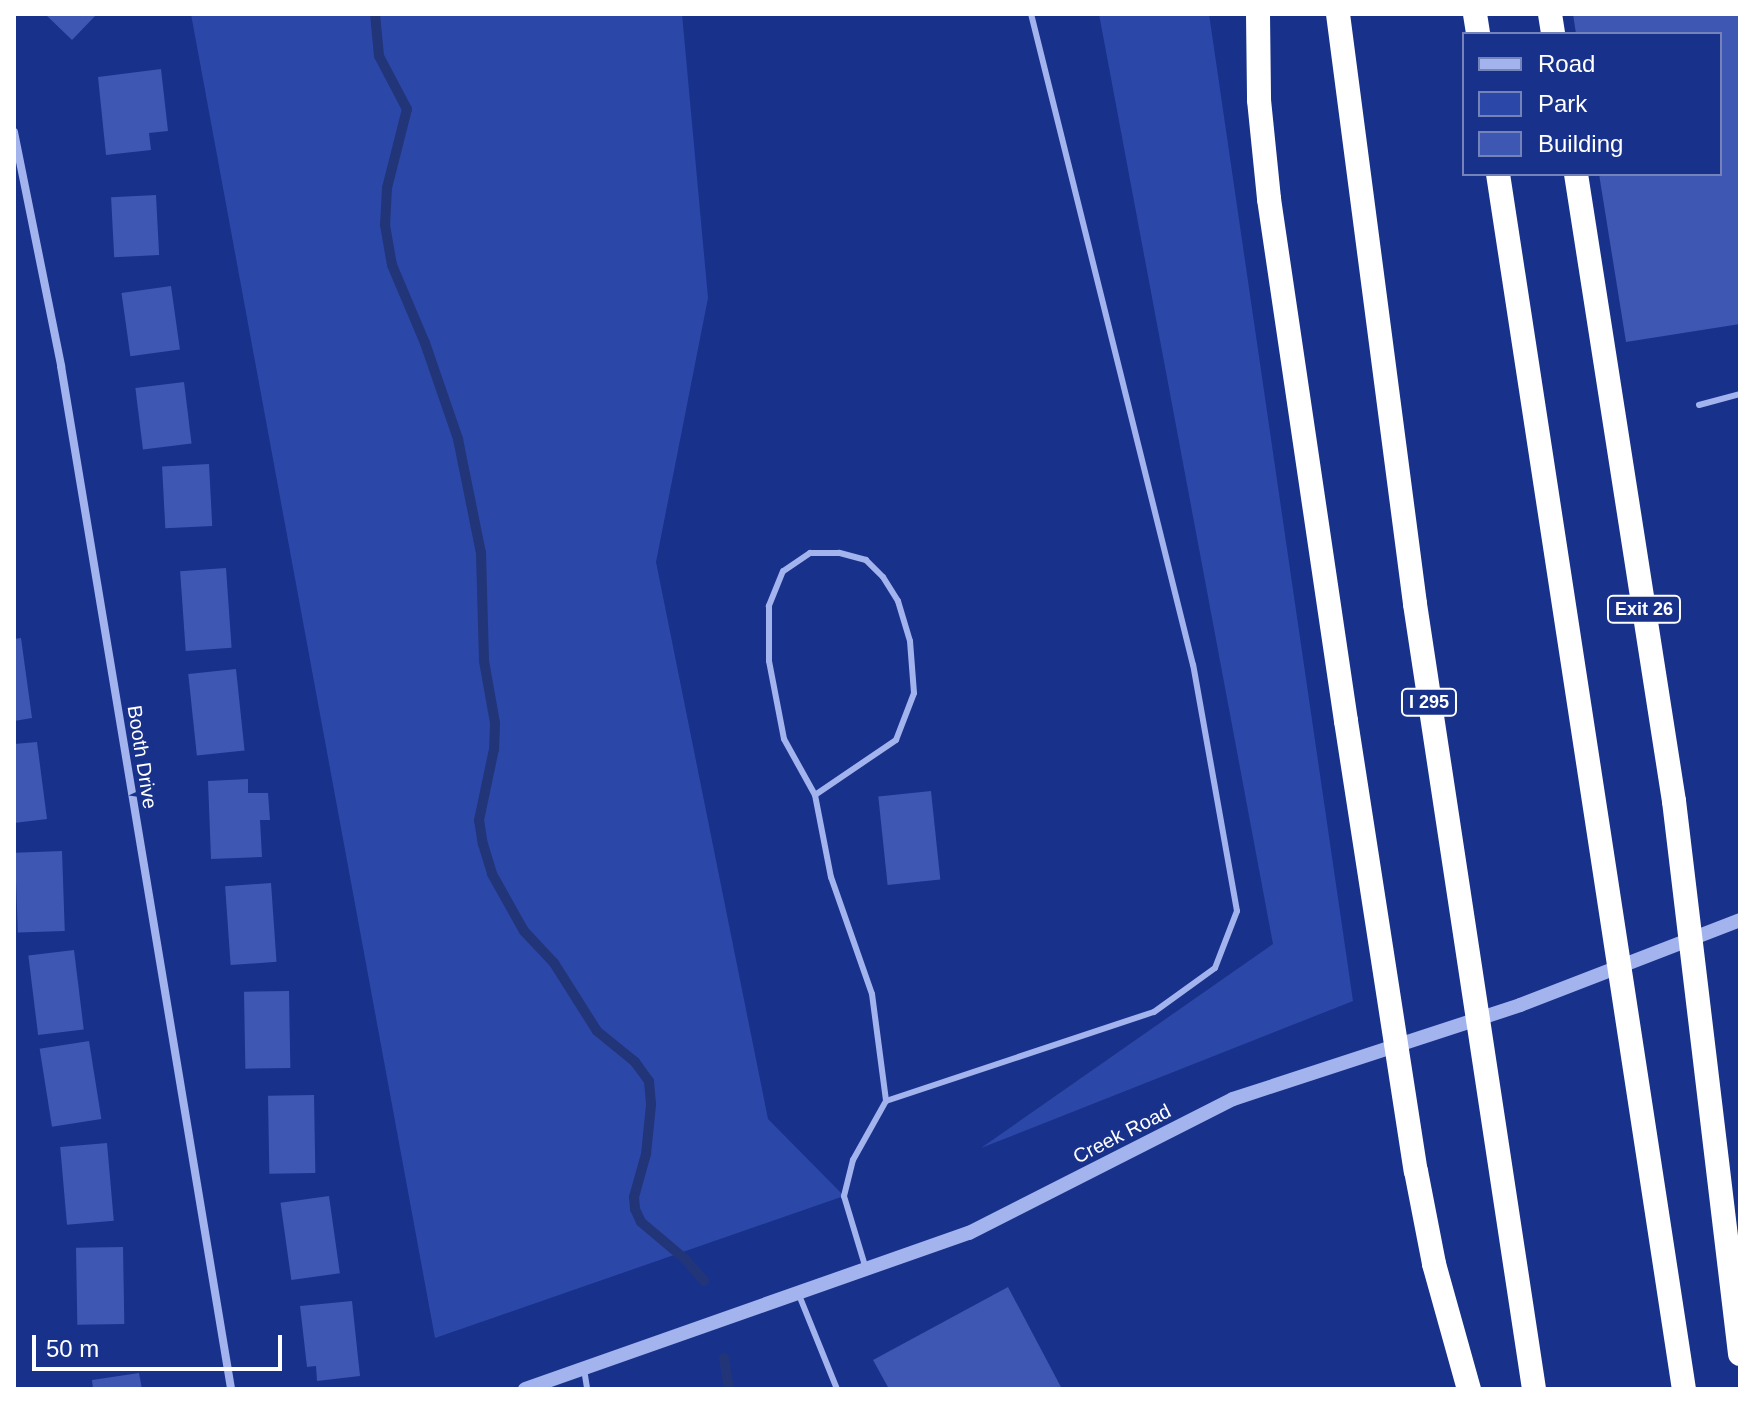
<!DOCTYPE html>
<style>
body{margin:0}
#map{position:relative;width:1754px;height:1403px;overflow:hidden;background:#18318b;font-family:Arial,sans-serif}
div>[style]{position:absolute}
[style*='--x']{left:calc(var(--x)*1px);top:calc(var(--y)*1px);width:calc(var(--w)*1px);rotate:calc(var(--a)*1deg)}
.green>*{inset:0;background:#2b48a9}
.stream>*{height:10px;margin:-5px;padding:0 5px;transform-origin:5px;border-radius:5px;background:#233579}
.building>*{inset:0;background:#3d57b2;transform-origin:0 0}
.service>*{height:6px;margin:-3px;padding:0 3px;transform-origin:3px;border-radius:3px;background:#a2b3ee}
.minor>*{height:8px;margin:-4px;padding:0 4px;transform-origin:4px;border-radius:4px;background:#a2b3ee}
.tertiary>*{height:14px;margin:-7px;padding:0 7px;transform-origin:7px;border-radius:7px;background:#a2b3ee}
.motorway>*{height:24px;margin:-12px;padding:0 12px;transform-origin:12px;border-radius:12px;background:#fff}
span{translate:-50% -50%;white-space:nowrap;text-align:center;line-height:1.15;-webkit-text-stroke:8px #18318b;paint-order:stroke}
.shield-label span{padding:2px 6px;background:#18318b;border:2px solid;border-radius:6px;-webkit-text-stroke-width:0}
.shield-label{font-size:18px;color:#fff;font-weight:700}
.street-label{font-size:20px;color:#fff}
.frame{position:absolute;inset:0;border:16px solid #fff;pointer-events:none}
.legend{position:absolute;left:1462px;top:32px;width:260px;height:144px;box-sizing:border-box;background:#18318b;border:2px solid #7483b9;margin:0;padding:10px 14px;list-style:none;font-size:24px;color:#fff}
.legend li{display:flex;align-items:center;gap:16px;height:40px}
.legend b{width:40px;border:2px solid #7483b9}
.scale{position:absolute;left:32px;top:1335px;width:250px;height:36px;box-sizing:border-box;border:4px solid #fff;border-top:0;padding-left:10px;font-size:24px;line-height:28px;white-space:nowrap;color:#fff;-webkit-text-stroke:6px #18318b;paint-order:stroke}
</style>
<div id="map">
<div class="green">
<i style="clip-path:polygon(191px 14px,682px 14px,708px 298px,656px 562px,768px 1119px,844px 1196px,435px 1338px)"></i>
<i style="clip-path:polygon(1099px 14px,1209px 14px,1353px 1001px,981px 1148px,1273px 944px)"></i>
</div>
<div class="stream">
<i style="--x:375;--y:14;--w:42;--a:84.6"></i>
<i style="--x:379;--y:56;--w:60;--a:62.2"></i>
<i style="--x:407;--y:109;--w:81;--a:104.2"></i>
<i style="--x:387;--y:188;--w:37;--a:93"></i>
<i style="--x:385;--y:225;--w:41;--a:80.1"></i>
<i style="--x:392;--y:265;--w:85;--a:67.1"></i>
<i style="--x:425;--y:343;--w:102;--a:71"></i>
<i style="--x:458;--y:439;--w:116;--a:78.6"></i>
<i style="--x:481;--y:553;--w:108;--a:88.4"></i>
<i style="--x:484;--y:661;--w:63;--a:79.9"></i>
<i style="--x:495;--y:723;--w:26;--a:92"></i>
<i style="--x:494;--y:749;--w:73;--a:101.9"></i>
<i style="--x:479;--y:820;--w:24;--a:81"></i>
<i style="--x:483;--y:844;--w:31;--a:73"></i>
<i style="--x:492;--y:874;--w:65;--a:60.7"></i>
<i style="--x:524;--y:931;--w:44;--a:46.8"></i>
<i style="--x:554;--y:963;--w:80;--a:57.7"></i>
<i style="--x:597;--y:1031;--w:49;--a:39.2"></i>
<i style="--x:635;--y:1062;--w:24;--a:54"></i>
<i style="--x:649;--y:1081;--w:24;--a:85"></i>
<i style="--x:651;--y:1105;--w:49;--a:95.8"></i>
<i style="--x:646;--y:1154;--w:45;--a:105.6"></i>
<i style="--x:634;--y:1197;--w:12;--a:85"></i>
<i style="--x:635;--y:1209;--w:14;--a:65"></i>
<i style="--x:641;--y:1222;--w:57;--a:40.1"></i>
<i style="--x:685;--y:1259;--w:29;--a:49"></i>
<i style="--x:724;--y:1358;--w:31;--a:81"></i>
</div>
<div class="building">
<i style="clip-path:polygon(45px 14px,97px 14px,72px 40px)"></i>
<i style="clip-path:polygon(1573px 14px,1740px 14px,1740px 324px,1626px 342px,1599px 174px,1720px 174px,1720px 34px,1576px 34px)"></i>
<i style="clip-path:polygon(161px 69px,168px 131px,149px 133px,151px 150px,106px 155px,98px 77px)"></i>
<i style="left:156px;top:195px;width:60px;height:45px;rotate:87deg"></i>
<i style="left:171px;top:286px;width:64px;height:50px;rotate:82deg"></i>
<i style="left:184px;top:382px;width:62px;height:49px;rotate:83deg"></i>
<i style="left:209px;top:464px;width:62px;height:47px;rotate:87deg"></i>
<i style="left:226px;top:568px;width:80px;height:46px;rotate:86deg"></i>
<i style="clip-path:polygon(21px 638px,32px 718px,14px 721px,14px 639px)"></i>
<i style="left:236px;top:669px;width:82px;height:48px;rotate:84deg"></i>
<i style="clip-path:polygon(37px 742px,47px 819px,14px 823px,14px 744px)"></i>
<i style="clip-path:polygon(248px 779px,248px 793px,268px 793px,270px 820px,260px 820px,262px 857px,211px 859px,208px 781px)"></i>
<i style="left:931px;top:791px;width:89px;height:53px;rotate:84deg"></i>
<i style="left:62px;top:851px;width:80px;height:47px;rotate:88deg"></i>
<i style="left:271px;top:883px;width:79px;height:46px;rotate:86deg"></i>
<i style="left:74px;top:950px;width:80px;height:46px;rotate:83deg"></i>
<i style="left:289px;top:991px;width:77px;height:45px;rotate:89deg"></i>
<i style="left:89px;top:1041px;width:79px;height:50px;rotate:81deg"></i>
<i style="left:314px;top:1095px;width:78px;height:46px;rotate:89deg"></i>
<i style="left:107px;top:1143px;width:78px;height:47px;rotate:85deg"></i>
<i style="left:329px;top:1196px;width:78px;height:49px;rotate:82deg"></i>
<i style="left:123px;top:1247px;width:77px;height:47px;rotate:89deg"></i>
<i style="clip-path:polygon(1008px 1287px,1062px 1389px,889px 1389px,873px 1360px)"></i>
<i style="clip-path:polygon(352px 1301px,360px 1376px,317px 1381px,316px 1366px,307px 1367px,300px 1306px)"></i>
<i style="clip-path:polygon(139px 1373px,142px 1389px,93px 1389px,92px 1380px)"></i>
</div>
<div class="service">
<i style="--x:1699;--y:405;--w:42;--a:-15"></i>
<i style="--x:815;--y:795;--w:98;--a:-34.2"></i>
<i style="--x:896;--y:740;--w:50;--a:-69"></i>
<i style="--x:914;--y:693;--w:52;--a:-94.4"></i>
<i style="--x:910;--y:641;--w:42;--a:-106.7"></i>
<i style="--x:898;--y:601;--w:28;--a:-122"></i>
<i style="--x:883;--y:577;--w:24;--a:-135"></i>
<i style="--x:866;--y:560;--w:28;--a:-165"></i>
<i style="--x:839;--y:553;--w:29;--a:180"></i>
<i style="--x:810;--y:553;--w:32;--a:146"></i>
<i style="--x:783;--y:571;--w:38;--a:112"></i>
<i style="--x:769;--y:606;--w:55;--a:90"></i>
<i style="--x:769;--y:661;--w:79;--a:79.1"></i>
<i style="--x:784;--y:739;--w:64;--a:61"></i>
<i style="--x:815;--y:795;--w:84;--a:79"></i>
<i style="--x:831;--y:877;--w:124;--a:70.7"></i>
<i style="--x:872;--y:994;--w:108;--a:82.5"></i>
<i style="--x:866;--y:1269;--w:76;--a:-106.8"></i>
<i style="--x:844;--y:1196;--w:37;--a:-76"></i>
<i style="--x:853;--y:1160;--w:68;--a:-60.8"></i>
<i style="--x:886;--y:1101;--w:282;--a:-18.4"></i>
<i style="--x:1154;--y:1012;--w:75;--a:-35.8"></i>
<i style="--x:1215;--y:968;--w:61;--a:-68.9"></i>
<i style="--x:1237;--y:911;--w:250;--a:-100.1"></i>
<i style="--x:1193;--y:665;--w:671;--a:-103.97"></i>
<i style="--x:799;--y:1295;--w:101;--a:68"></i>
<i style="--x:584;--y:1369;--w:20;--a:81"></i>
</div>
<div class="minor">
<i style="--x:14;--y:132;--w:239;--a:78.6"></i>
<i style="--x:61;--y:366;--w:1037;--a:80.56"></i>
</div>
<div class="tertiary">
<i style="--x:525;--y:1389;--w:471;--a:-19.4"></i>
<i style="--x:969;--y:1233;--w:296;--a:-26.9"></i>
<i style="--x:1233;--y:1099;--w:302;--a:-18.1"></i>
<i style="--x:1520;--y:1005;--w:236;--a:-21.1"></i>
</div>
<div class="motorway">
<i style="--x:1258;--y:14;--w:86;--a:89.3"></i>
<i style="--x:1259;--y:100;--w:100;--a:84.2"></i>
<i style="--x:1269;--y:199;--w:528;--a:81.61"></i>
<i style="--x:1346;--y:721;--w:455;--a:81.2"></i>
<i style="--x:1416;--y:1171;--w:95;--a:79"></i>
<i style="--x:1434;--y:1264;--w:130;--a:74.4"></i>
<i style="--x:1338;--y:14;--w:595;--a:82.56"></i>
<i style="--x:1415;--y:604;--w:794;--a:81.38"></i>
<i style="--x:1475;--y:14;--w:20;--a:81"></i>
<i style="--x:1550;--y:14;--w:20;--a:81"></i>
<i style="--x:1498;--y:174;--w:1229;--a:81.3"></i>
<i style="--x:1576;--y:174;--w:635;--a:81.12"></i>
<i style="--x:1674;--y:801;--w:557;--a:83.19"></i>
</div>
<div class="shield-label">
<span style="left:1644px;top:609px">Exit 26</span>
<span style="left:1429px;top:702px">I 295</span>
</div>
<div class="street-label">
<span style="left:142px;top:757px;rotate:81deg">Booth Drive</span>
<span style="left:1122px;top:1134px;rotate:-27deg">Creek Road</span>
</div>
<div class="frame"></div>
<ul class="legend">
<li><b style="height:10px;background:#a2b3ee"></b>Road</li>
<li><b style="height:22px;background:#2b48a9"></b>Park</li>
<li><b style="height:22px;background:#3d57b2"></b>Building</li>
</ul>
<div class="scale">50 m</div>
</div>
